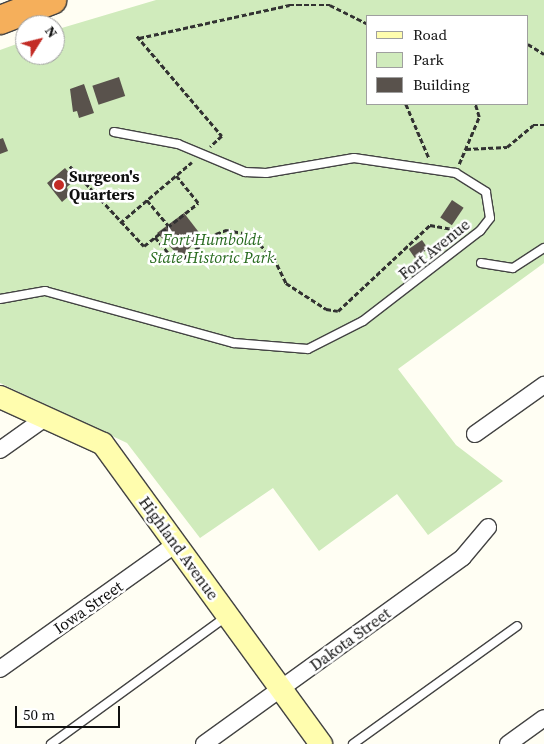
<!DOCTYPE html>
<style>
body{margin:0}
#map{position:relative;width:544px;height:744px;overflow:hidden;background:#fffef3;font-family:"Source Serif 4",serif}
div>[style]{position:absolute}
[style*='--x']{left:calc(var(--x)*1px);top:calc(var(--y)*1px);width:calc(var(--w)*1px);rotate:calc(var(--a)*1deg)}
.green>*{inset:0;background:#d0ebbc}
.building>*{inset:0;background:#59524c;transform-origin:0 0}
.path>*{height:2.5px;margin-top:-1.25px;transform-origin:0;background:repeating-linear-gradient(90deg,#323232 0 5px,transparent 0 7.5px)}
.roads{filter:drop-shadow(1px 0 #434343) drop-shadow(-1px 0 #434343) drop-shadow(0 1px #434343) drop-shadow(0 -1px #434343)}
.lane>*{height:8px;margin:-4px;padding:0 4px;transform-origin:4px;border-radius:4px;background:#fff}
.street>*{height:16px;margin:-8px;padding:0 8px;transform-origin:8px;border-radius:8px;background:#fff}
.secondary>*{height:22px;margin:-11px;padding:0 11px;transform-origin:11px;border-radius:11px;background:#fffdae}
.highway>*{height:28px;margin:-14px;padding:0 14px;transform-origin:14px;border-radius:14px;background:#f5af5b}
.dots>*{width:14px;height:14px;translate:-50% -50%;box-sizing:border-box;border:2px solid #fff;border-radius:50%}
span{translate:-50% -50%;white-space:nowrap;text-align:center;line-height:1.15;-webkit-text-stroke:5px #fff;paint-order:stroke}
.poi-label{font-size:16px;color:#101010;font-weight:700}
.left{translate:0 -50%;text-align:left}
.park-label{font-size:16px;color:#276a1e;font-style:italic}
.street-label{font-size:16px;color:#101010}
.legend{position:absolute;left:366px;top:15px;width:162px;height:90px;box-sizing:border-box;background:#fff;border:1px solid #9f9f9f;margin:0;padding:6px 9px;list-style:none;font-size:15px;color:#101010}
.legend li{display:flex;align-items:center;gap:10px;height:25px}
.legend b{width:25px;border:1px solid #9f9f9f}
.north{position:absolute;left:15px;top:15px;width:50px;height:50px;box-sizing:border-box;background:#fff;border:1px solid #9f9f9f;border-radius:50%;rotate:54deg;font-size:14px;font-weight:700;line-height:20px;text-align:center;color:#101010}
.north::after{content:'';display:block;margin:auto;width:18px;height:22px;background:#c32c25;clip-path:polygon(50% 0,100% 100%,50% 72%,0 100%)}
.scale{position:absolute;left:15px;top:706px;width:105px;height:22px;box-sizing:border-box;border:2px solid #101010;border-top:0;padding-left:6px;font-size:15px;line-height:18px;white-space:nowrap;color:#101010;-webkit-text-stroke:4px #fff;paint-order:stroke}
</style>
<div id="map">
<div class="green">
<i style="clip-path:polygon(evenodd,156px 0,544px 0,544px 263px,398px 369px,456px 445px,503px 481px,428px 535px,397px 494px,319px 551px,273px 488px,200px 538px,127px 443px,0 383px,0 50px,25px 41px,25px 55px,55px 55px,55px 30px,156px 0,368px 16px,528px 16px,528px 104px,368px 104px,368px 16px)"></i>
</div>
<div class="building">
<i style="left:119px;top:77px;width:20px;height:28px;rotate:72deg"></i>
<i style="clip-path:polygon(84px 84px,94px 113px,79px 118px,77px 111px,73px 112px,70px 89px)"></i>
<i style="clip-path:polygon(3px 138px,8px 151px,0 154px,0 139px)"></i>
<i style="clip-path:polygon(65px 168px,75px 180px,67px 187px,69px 196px,62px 202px,47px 183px)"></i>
<i style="left:452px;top:200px;width:14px;height:21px;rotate:34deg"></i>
<i style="clip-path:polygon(184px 213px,201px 235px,181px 258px,157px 233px)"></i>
<i style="left:422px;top:240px;width:11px;height:16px;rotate:56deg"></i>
</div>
<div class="path">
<i style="--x:137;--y:36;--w:131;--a:49.6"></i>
<i style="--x:222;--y:136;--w:16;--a:137"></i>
<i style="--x:139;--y:38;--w:154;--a:-12.4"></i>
<i style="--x:289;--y:5;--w:41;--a:0"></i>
<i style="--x:330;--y:5;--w:42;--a:26.6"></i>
<i style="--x:528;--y:44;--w:19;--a:32"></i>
<i style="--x:406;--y:104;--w:59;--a:66.9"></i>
<i style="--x:466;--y:149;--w:41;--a:-2.8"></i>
<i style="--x:507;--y:147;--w:34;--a:-40"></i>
<i style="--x:533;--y:125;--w:11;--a:0"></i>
<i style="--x:459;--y:164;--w:51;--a:-66.9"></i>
<i style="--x:479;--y:117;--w:14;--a:-107"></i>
<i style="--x:70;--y:166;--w:109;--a:47.2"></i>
<i style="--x:144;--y:246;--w:69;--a:-38.5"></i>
<i style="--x:198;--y:203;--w:35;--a:-129"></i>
<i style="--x:70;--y:181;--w:9;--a:-41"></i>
<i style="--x:147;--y:200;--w:35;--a:50"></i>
<i style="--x:120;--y:223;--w:94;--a:-40.3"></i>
<i style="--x:155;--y:237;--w:34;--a:50"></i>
<i style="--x:177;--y:263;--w:49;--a:-36.6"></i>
<i style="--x:216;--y:234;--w:11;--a:-22"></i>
<i style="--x:226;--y:230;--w:23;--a:10"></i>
<i style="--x:249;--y:234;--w:35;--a:44"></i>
<i style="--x:274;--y:258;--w:28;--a:64"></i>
<i style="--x:286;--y:283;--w:48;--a:33"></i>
<i style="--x:326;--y:309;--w:12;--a:9"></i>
<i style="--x:338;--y:311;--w:126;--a:-43.1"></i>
<i style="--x:430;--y:225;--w:34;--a:10"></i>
</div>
<div class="roads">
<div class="lane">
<i style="--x:481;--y:263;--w:32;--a:9"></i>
<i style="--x:513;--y:268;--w:37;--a:-33"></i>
<i style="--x:0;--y:299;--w:46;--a:-10.1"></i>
<i style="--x:45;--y:291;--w:196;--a:15.4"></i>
<i style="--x:234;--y:343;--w:74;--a:4.6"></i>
<i style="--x:308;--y:349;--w:62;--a:-27"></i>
<i style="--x:363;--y:321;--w:148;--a:-37.6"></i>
<i style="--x:480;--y:231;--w:16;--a:-52"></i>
<i style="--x:490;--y:218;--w:26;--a:-99"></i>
<i style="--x:486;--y:192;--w:36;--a:-148"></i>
<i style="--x:456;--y:173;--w:103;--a:-171.6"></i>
<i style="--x:354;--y:158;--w:89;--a:170.3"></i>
<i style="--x:266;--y:173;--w:21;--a:-177"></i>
<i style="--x:245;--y:172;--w:73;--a:-157.3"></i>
<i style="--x:178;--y:144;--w:65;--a:-169.4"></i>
<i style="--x:51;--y:744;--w:216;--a:-36"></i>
<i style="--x:353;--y:744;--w:202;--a:-35.7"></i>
</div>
<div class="street">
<i style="--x:475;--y:434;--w:85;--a:-35.4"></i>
<i style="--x:0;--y:450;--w:55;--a:-35.4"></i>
<i style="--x:0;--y:669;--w:216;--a:-35.4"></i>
<i style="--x:204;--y:744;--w:319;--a:-35.8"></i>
<i style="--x:463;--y:557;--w:39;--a:-50"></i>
<i style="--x:508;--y:744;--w:44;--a:-35.8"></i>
</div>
<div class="secondary">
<i style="--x:0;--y:397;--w:113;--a:24.5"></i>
<i style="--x:103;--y:444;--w:371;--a:54"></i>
</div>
<div class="highway">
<i style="--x:0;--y:20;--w:56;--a:-21"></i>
</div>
</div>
<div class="dots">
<i style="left:59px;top:185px;background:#c32c25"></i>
</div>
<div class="poi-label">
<span class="left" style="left:69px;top:185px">Surgeon's<br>Quarters</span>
</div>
<div class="park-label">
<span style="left:212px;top:248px">Fort Humboldt<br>State Historic Park</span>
</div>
<div class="street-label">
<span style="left:434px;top:249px;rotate:-39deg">Fort Avenue</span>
<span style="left:179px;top:548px;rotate:54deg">Highland Avenue</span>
<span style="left:88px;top:607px;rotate:-35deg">Iowa Street</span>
<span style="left:350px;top:639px;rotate:-36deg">Dakota Street</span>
</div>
<ul class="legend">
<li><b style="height:6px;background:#fffdae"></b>Road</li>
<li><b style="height:14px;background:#d0ebbc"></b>Park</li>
<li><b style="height:14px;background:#59524c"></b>Building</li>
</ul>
<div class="north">N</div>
<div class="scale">50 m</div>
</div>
